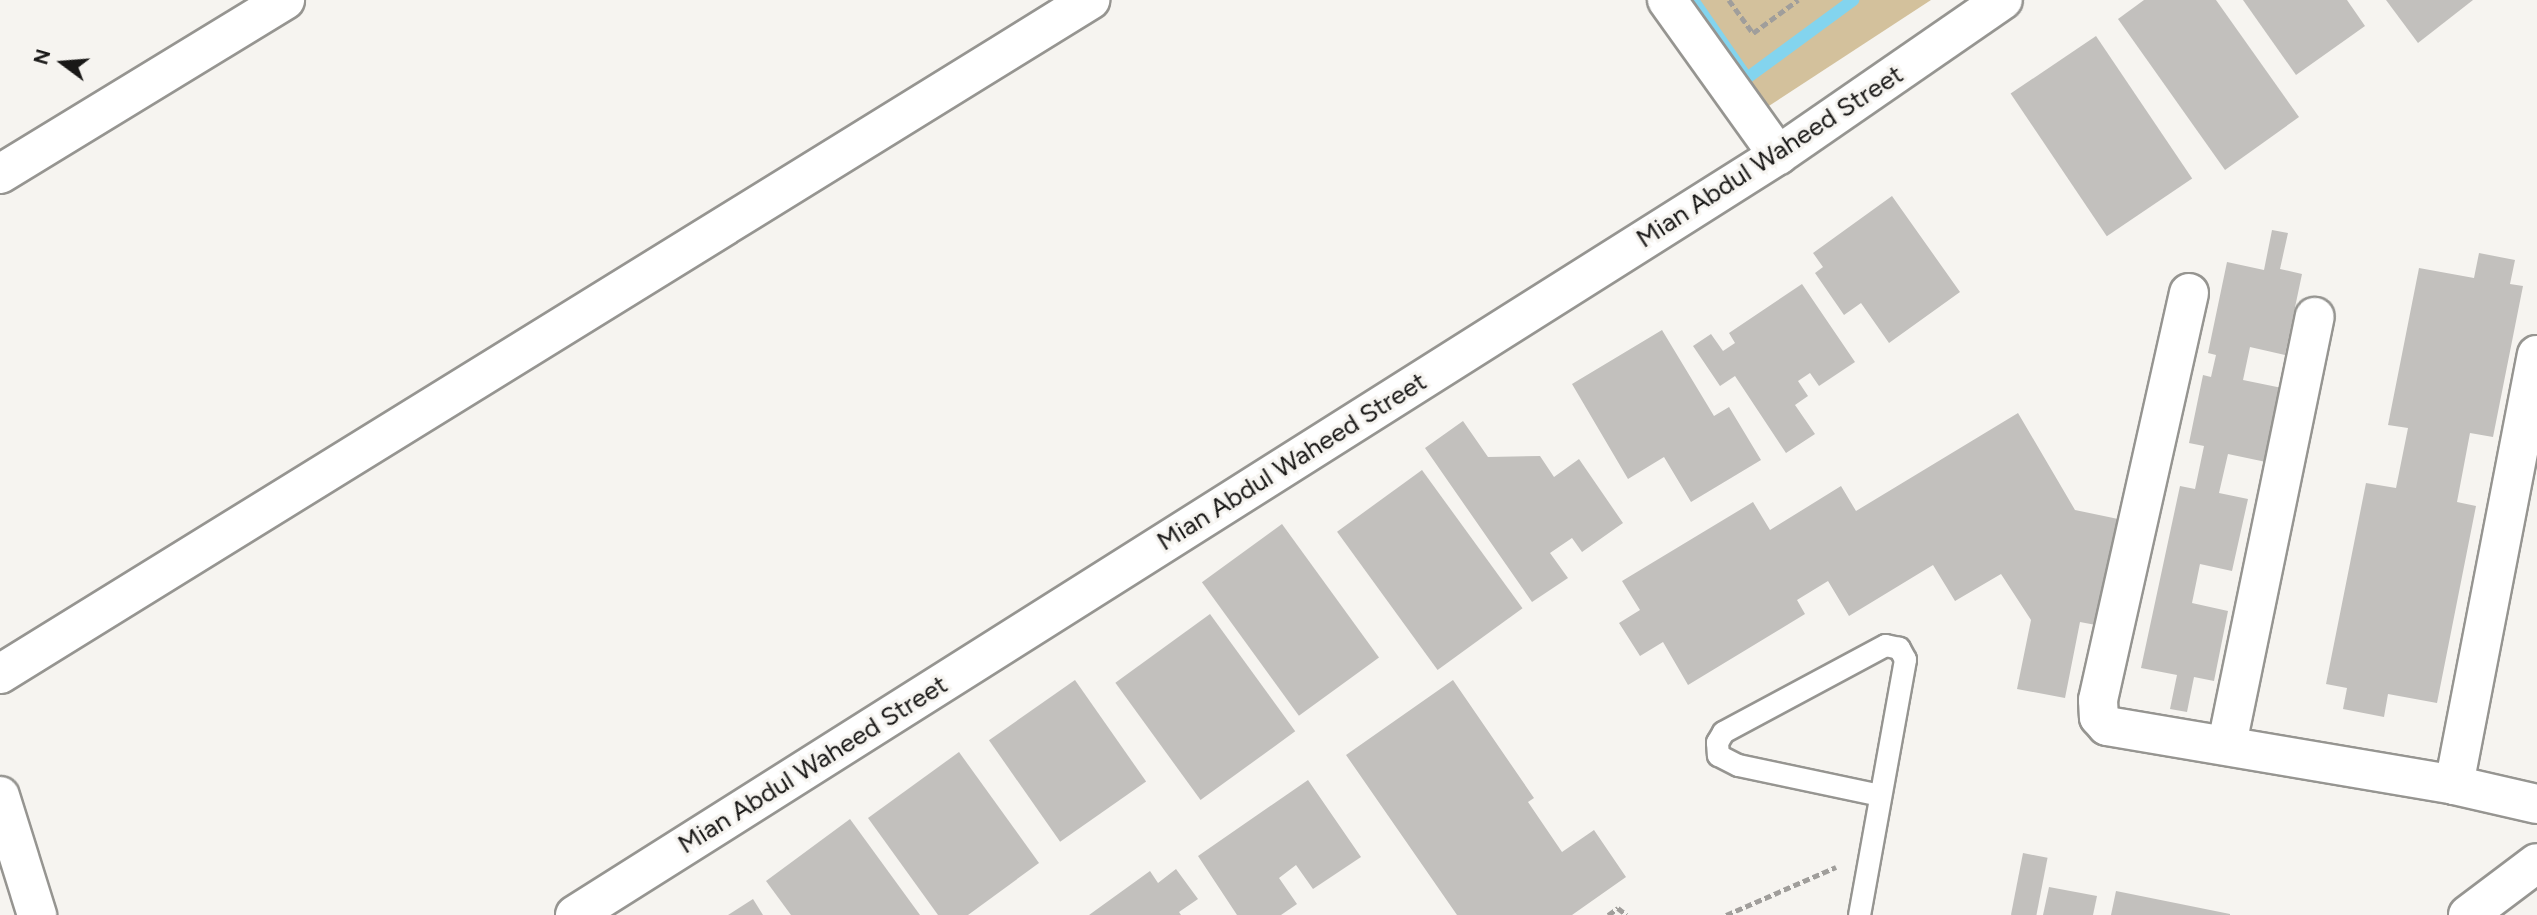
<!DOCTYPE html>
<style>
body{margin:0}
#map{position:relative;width:2537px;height:915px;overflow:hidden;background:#f6f4f0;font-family:Figtree,sans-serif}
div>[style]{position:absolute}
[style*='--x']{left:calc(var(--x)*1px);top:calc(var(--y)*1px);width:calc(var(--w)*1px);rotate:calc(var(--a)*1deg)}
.green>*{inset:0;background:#d3c19c}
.stream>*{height:12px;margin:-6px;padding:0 6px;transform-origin:6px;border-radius:6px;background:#83d4ee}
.building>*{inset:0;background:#c2c0bd;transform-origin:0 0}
.path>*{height:4.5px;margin-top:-2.25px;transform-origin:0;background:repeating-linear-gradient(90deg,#a09e9b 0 7px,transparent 0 10.5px)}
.roads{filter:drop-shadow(2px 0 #969591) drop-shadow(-2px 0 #969591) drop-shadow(0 2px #969591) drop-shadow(0 -2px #969591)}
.lane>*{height:21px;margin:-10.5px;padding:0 10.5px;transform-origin:10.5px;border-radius:10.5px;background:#fff}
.street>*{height:38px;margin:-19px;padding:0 19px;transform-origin:19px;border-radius:19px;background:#fff}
.secondary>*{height:38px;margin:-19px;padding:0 19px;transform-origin:19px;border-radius:19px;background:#fff}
span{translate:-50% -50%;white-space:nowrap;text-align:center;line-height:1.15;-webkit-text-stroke:6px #f6f4f0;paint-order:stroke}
.street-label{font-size:26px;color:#191817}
.north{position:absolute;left:28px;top:28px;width:70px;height:70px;-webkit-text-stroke:5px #f6f4f0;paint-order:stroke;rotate:286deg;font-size:19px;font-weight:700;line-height:28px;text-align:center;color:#191817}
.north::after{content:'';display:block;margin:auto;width:24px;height:32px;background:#191817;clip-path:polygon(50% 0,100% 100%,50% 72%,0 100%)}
</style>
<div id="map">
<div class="green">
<i style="clip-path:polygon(1674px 0,1931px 0,1755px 115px)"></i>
</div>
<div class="stream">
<i style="--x:1693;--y:0;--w:95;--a:55.3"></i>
<i style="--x:1747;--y:78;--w:132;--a:-36.3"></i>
</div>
<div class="building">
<i style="clip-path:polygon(2144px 0,2216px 0,2299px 117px,2225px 170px,2118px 19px)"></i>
<i style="clip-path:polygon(2243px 0,2347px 0,2365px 26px,2296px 75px)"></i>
<i style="clip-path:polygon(2386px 0,2473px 0,2418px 43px)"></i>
<i style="left:2096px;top:36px;width:172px;height:103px;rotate:56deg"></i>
<i style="clip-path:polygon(1892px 196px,1960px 292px,1889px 343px,1861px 303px,1844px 315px,1815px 273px,1823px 267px,1813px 253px)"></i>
<i style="clip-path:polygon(2272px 230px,2288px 233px,2280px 269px,2302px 274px,2285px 355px,2250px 347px,2243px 380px,2282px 388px,2266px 462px,2228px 454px,2219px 493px,2248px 499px,2232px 571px,2200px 564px,2192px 603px,2228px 611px,2214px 681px,2194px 677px,2187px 712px,2170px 709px,2177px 675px,2141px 668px,2180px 486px,2195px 489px,2204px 446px,2189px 443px,2203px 375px,2211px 377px,2216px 355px,2208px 353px,2227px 262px,2264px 270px)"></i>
<i style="clip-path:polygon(2479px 253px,2515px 260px,2510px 284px,2523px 286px,2493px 437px,2470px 433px,2457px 502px,2476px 506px,2437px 703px,2388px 694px,2384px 717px,2343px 709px,2347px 688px,2326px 684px,2366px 483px,2396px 488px,2408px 428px,2388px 425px,2419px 268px,2474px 278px)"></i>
<i style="clip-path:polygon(1802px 284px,1855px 362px,1819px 386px,1810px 373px,1798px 381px,1808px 396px,1795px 405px,1815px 434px,1786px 453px,1735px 376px,1720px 386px,1693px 346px,1711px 334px,1723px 351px,1735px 343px,1729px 333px)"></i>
<i style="clip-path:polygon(1662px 330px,1714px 416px,1729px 407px,1761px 460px,1691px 502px,1664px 457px,1628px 479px,1572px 384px)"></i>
<i style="clip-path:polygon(2018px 413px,2075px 510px,2123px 520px,2101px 626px,2080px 622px,2065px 698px,2017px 689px,2031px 620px,2001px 574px,1955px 601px,1933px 565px,1849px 616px,1828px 581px,1797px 600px,1805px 614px,1688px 685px,1663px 642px,1640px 656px,1619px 623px,1640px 610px,1622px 581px,1753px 502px,1770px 530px,1841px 486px,1856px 511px)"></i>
<i style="clip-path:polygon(1463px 421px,1488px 457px,1540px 456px,1554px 477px,1579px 459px,1623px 523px,1582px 552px,1572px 538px,1550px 553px,1568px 578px,1532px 602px,1425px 448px)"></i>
<i style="left:1422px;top:470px;width:171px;height:105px;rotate:54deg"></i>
<i style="left:1282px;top:524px;width:165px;height:99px;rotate:54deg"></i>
<i style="left:1210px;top:614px;width:145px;height:117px;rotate:54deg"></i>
<i style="left:1075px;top:680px;width:124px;height:105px;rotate:55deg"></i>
<i style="clip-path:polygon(1453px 680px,1534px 798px,1528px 802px,1562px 852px,1594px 830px,1626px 877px,1572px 915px,1457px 915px,1346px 755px)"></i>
<i style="clip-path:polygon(959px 752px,1039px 863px,968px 915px,938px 915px,868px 818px)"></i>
<i style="clip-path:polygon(1308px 780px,1361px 857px,1313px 889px,1296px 865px,1279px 878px,1297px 904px,1281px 915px,1237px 915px,1198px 856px)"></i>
<i style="clip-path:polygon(850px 819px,920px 915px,791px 915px,766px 881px)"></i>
<i style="left:2023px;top:853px;width:25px;height:63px;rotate:11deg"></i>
<i style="clip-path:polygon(1176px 869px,1198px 899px,1179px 912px,1181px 915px,1089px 915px,1150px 871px,1158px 883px)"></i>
<i style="clip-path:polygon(2049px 887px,2097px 896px,2093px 915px,2043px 915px)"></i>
<i style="clip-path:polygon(2116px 891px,2230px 914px,2230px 915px,2111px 915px)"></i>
<i style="clip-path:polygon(753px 899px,763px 915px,728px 915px)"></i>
</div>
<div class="path">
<i style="--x:1729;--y:0;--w:41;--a:54"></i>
<i style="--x:1753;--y:33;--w:56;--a:-36.3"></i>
<i style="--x:1608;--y:915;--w:12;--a:-35"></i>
<i style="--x:1618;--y:908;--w:11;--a:38"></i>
<i style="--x:1726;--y:915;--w:120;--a:-23.6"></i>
</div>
<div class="roads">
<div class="lane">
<i style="--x:1859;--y:915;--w:260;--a:-79.8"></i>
<i style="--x:1905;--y:659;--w:13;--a:-119"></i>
<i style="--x:1899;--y:648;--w:14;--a:-168"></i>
<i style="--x:1885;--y:645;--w:184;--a:151.8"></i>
<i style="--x:1723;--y:732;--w:12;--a:121"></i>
<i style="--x:1717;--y:742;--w:13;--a:86"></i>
<i style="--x:1718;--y:755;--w:22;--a:27"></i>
<i style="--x:1738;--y:765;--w:145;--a:11.9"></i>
</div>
<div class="street">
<i style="--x:1667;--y:0;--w:191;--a:54.4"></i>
<i style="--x:0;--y:174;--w:334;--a:-31.4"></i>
<i style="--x:2189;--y:293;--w:417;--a:102.6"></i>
<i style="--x:2098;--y:700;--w:17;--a:87"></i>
<i style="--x:2099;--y:717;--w:12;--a:48"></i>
<i style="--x:2107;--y:726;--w:352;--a:9.6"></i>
<i style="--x:2454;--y:785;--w:85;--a:12.9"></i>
<i style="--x:0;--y:674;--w:1282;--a:-31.73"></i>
<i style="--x:2227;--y:744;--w:436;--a:-78.4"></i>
<i style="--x:2454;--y:785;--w:438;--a:-79.1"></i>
<i style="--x:0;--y:796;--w:125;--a:72.7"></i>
<i style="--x:2468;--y:915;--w:86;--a:-37"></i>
</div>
<div class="secondary">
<i style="--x:575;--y:915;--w:1423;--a:-32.28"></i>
<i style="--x:1778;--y:155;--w:273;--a:-34.6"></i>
</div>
</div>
<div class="street-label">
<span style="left:1770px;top:157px;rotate:-33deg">Mian Abdul Waheed Street</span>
<span style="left:1292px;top:462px;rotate:-32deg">Mian Abdul Waheed Street</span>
<span style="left:813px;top:765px;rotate:-32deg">Mian Abdul Waheed Street</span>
</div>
<div class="north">N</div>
</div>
